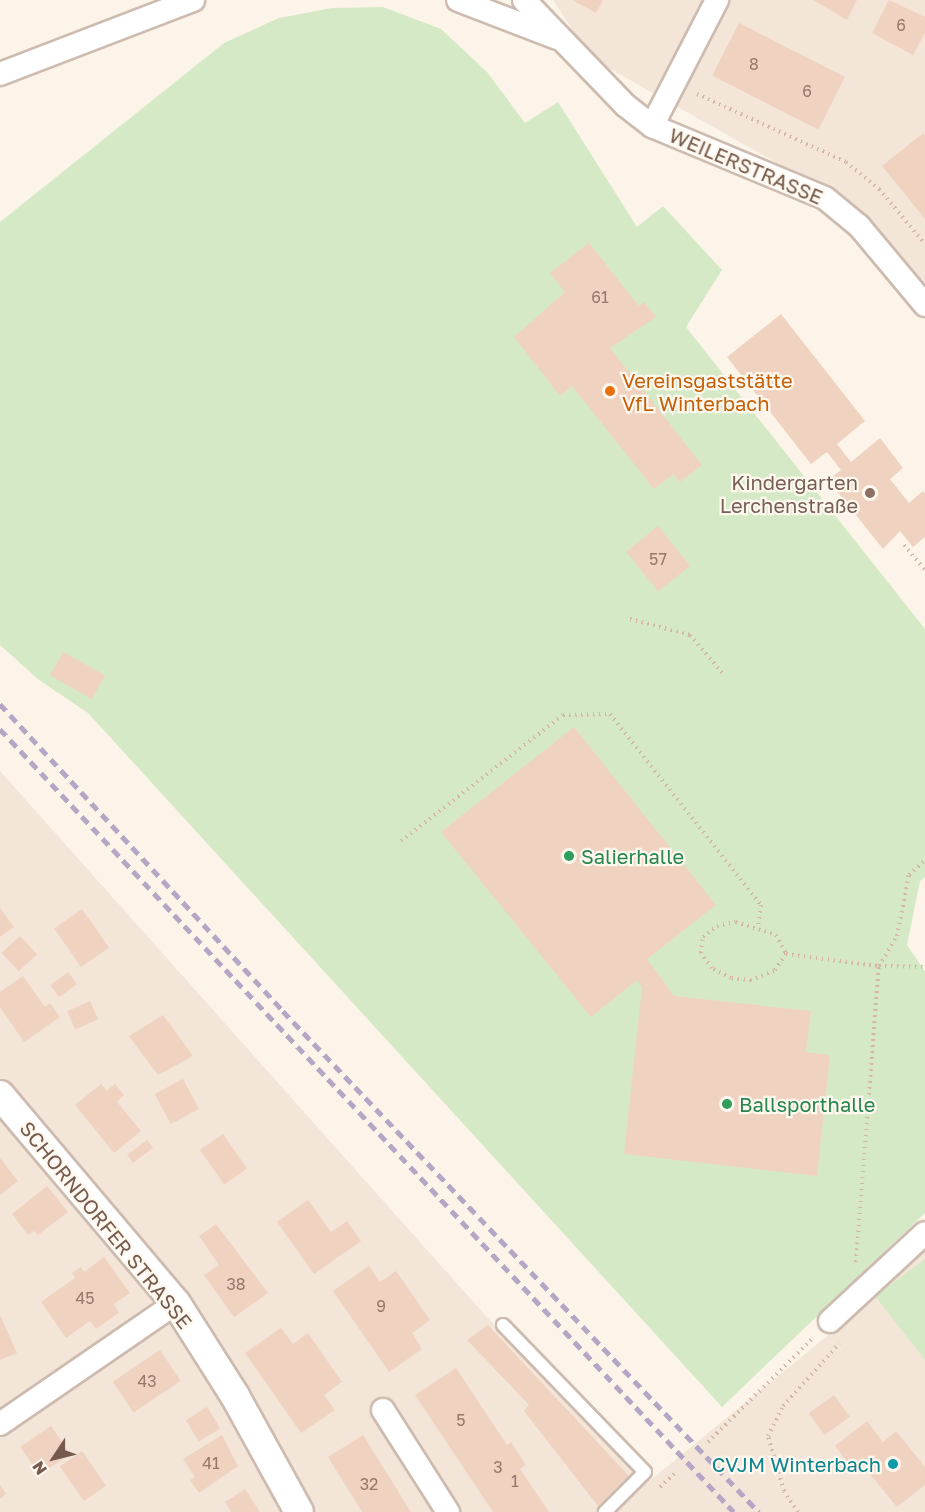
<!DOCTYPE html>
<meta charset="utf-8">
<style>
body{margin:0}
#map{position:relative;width:925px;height:1512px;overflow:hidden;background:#fcf4e8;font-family:"Golos Text",sans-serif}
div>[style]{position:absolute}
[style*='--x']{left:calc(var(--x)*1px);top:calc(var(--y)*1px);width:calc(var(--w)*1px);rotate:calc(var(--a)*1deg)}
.residential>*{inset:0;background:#f3e5d7}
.green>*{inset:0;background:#d6e9c7}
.building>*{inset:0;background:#f0d2c1;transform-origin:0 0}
.path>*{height:4px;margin-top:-2px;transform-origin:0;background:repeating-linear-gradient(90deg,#d5b6a4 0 1.5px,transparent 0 6px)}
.roads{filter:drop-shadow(2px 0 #cdbbaf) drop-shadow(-2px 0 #cdbbaf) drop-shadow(0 2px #cdbbaf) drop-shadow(0 -2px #cdbbaf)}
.service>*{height:12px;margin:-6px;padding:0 6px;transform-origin:6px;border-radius:6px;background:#fff}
.minor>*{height:22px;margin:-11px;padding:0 11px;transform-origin:11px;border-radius:11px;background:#fff}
.tertiary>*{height:28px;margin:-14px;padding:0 14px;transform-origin:14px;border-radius:14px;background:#fff}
.rail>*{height:4.5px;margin-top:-2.25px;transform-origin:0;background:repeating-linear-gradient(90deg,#b6a6c6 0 9px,transparent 0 15px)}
.dots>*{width:16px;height:16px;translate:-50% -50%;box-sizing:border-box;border:3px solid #fef8ef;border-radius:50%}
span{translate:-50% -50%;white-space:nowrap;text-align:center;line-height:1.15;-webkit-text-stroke:4.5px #fef8ef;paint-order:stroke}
.number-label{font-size:16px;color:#94786a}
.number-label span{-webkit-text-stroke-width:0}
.street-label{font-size:20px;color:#755a4d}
.food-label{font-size:20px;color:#c56008}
.left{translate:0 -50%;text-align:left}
.education-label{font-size:20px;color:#785e54}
.right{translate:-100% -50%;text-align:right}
.leisure-label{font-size:20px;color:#27864d}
.culture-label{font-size:20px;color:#0d838f}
.north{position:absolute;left:24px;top:1428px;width:60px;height:60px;-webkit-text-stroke:4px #fef8ef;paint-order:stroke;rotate:235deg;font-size:16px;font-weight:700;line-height:24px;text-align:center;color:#755a4d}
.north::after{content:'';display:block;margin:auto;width:21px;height:27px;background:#755a4d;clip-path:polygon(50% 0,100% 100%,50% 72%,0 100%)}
</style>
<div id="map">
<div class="residential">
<i style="clip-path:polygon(553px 0,925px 0,925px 291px,846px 202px,591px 58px)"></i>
<i style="clip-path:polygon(0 771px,485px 1315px,647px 1483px,826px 1337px,869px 1286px,925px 1236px,925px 1512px,0 1512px)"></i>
</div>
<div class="green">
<i style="clip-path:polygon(383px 7px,441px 29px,487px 72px,525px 123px,558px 102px,637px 227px,663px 206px,722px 270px,686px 327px,925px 629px,925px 877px,920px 881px,907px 945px,925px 971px,925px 1213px,722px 1407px,88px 713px,39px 680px,0 645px,0 222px,224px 43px,279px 18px,332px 8px)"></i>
<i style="clip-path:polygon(925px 1259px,925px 1360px,875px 1296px)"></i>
</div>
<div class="building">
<i style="clip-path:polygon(572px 0,603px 0,596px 13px)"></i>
<i style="clip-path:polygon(813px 0,857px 0,847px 20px)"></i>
<i style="clip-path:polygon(889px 0,925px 17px,925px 33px,913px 55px,872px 33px)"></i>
<i style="left:739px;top:23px;width:119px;height:59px;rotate:27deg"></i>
<i style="clip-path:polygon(923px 133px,925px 136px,925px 219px,882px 166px)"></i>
<i style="clip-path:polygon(589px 243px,639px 306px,644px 302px,656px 317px,610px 348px,702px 465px,680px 482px,674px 474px,654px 489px,572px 386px,560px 396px,514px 337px,565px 292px,550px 273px)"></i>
<i style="clip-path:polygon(781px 314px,865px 421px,837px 444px,851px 462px,880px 438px,903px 468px,890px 479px,909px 503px,923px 491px,925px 494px,925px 537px,913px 547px,900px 531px,883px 549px,828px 480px,841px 470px,827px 452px,811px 464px,727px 357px)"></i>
<i style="left:658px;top:526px;width:51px;height:41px;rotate:51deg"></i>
<i style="left:63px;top:652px;width:48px;height:27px;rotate:29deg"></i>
<i style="clip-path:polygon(574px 727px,716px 905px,647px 959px,674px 996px,811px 1011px,806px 1052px,830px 1055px,817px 1176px,624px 1154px,642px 987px,637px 980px,591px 1017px,441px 832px)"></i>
<i style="clip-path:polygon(0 908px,14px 927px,0 937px)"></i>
<i style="left:82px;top:909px;width:47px;height:34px;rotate:55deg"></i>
<i style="left:20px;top:936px;width:25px;height:25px;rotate:47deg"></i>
<i style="left:68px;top:972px;width:15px;height:22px;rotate:53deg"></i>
<i style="clip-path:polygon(23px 976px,45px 1007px,50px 1003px,60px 1017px,24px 1042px,0 1007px,0 992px)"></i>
<i style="left:90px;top:1001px;width:20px;height:25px;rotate:66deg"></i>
<i style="clip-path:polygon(163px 1015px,193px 1056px,158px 1075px,129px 1036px)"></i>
<i style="left:183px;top:1079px;width:34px;height:32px;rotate:62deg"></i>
<i style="clip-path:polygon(101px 1084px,107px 1091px,115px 1084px,124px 1095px,117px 1102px,141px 1131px,114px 1153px,75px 1105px)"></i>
<i style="left:223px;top:1134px;width:42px;height:28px;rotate:55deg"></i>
<i style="left:147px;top:1140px;width:10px;height:25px;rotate:53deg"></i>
<i style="clip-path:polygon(0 1158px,18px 1181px,0 1195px)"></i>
<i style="clip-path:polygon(47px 1186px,68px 1212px,38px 1235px,34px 1231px,28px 1235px,12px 1214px)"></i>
<i style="clip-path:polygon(308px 1200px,331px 1232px,347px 1221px,361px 1241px,314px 1274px,277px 1222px)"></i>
<i style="clip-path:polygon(216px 1224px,268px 1293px,234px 1317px,204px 1275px,219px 1265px,199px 1236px)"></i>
<i style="clip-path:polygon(104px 1257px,130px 1293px,114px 1304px,119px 1313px,96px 1329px,90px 1321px,66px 1338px,41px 1302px,75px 1278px,72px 1273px,81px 1267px,84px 1272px)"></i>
<i style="clip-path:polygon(369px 1266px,380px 1282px,396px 1271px,430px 1320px,412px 1333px,422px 1349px,389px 1372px,333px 1291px)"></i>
<i style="clip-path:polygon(0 1315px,17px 1353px,0 1360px)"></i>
<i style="clip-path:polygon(488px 1325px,629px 1476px,598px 1506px,524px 1411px,529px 1405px,467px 1340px)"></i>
<i style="clip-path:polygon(281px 1328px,293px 1344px,308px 1333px,342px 1382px,324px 1395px,335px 1410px,301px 1433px,245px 1353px)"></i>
<i style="left:160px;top:1350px;width:37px;height:57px;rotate:56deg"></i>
<i style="clip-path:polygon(456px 1368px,507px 1445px,511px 1442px,526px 1465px,520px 1469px,549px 1512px,493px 1512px,415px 1395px)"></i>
<i style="left:834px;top:1395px;width:27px;height:31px;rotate:54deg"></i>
<i style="left:207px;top:1407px;width:25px;height:25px;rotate:58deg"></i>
<i style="clip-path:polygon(867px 1421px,883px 1442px,896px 1431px,925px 1467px,925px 1485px,897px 1507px,860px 1462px,852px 1468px,835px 1446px)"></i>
<i style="left:51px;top:1426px;width:34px;height:37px;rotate:56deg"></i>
<i style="clip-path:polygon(222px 1435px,238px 1466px,199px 1493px,190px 1480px,195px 1477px,183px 1459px)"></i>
<i style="clip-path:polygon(363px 1435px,411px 1512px,362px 1512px,328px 1457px)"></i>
<i style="left:82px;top:1451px;width:42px;height:27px;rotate:55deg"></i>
<i style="clip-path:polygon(0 1485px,6px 1494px,0 1499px)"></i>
<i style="clip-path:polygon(245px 1489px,260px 1512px,231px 1512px,225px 1502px)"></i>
</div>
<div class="path">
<i style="--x:697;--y:94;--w:164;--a:24.5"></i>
<i style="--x:846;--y:162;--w:43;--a:39.3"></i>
<i style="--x:879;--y:189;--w:72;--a:50.1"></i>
<i style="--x:904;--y:545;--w:33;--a:50"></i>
<i style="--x:630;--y:619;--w:62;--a:14.9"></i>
<i style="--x:690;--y:635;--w:52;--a:49.6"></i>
<i style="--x:401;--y:841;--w:205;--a:-37.9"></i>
<i style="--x:563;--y:715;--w:47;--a:-1.2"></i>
<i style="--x:610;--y:714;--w:243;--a:51.7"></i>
<i style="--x:761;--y:905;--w:21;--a:98"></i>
<i style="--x:736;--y:922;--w:42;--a:18"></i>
<i style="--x:776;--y:935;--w:21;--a:62"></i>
<i style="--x:786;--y:954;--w:21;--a:125"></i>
<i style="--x:774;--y:971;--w:25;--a:159"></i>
<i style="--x:751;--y:980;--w:20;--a:-174"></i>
<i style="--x:731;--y:978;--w:21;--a:-152"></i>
<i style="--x:712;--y:968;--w:19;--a:-126"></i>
<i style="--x:701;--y:953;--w:16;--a:-83"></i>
<i style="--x:703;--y:937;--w:18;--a:-38"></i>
<i style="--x:717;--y:926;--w:19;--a:-12"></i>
<i style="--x:786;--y:954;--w:94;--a:7.4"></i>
<i style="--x:879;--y:966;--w:46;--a:1.2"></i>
<i style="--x:856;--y:1262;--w:297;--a:-85.6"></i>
<i style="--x:879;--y:966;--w:35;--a:-59"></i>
<i style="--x:897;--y:936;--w:62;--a:-78.9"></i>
<i style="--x:909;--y:875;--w:22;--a:-43"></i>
<i style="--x:708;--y:1442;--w:149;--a:-44.7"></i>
<i style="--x:660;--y:1487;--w:21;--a:-43"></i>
<i style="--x:798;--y:1512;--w:25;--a:-124"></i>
<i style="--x:784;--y:1491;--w:57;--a:-106.2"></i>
<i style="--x:768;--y:1436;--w:34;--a:-63"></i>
<i style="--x:783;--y:1406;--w:84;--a:-47.9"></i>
</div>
<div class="roads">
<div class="service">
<i style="--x:503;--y:1325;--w:204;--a:46"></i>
<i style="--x:645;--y:1472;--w:57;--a:135"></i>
</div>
<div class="minor">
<i style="--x:458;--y:0;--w:106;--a:21"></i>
<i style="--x:524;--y:0;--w:146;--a:46.1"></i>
<i style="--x:625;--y:105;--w:34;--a:38"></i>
<i style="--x:652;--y:126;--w:187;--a:22.6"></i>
<i style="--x:825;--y:198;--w:44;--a:39.5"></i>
<i style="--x:859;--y:226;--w:103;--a:50.1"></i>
<i style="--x:0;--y:74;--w:207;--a:-21"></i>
<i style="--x:652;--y:126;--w:142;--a:-62.7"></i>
<i style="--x:830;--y:1321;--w:129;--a:-42.8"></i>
<i style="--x:383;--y:1410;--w:121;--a:57.5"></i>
<i style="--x:0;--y:1424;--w:214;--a:-34.5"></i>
</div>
<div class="tertiary">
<i style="--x:0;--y:1095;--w:272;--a:49.8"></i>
<i style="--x:176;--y:1303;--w:110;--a:57.6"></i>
<i style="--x:235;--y:1396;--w:132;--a:61.1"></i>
</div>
</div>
<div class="rail">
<i style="--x:0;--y:704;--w:418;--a:47.3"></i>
<i style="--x:283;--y:1011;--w:691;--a:46.47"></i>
<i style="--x:0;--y:729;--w:1073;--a:46.85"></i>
</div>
<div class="dots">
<i style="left:610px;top:391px;background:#e8710a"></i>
<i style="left:870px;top:493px;background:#8d6e63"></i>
<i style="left:569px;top:856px;background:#2e9e5b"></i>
<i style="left:727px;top:1104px;background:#2e9e5b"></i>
<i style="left:893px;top:1464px;background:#0f9aa8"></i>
</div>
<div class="number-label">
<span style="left:901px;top:25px">6</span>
<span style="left:754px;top:64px">8</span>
<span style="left:807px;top:91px">6</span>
<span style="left:600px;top:297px">61</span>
<span style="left:658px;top:559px">57</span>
<span style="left:236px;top:1284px">38</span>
<span style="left:85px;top:1298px">45</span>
<span style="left:381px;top:1306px">9</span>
<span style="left:147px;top:1381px">43</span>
<span style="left:461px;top:1420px">5</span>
<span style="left:211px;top:1463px">41</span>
<span style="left:498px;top:1467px">3</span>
<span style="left:515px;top:1481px">1</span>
<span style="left:369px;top:1484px">32</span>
</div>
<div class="street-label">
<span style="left:746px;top:166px;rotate:23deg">WEILERSTRASSE</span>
<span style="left:106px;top:1225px;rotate:51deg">SCHORNDORFER STRASSE</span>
</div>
<div class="food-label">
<span class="left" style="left:622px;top:392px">Vereinsgaststätte<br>VfL Winterbach</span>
</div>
<div class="education-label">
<span class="right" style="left:858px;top:494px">Kindergarten<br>Lerchenstraße</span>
</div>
<div class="leisure-label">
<span class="left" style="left:581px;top:856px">Salierhalle</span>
<span class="left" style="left:739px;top:1104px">Ballsporthalle</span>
</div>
<div class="culture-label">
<span class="right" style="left:881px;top:1464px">CVJM Winterbach</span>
</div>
<div class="north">N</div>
</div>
